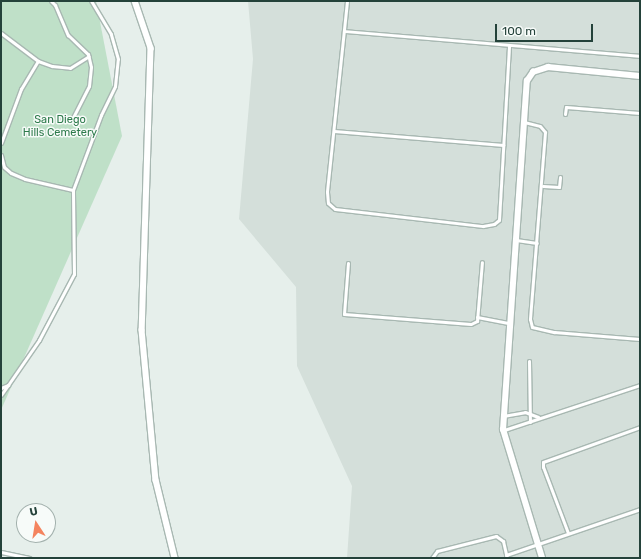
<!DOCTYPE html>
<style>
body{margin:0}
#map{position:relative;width:641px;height:559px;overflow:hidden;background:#e6efeb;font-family:Rubik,sans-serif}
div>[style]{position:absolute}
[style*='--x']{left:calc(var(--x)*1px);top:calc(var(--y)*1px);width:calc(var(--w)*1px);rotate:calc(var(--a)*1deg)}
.built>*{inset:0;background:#d4dfda}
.green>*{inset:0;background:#bfe0c8}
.roads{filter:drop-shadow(1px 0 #a8b8b2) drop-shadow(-1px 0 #a8b8b2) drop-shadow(0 1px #a8b8b2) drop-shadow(0 -1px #a8b8b2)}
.lane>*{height:3px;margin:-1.5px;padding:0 1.5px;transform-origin:1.5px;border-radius:1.5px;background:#fff}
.street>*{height:5.5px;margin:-2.75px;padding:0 2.75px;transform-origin:2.75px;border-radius:2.75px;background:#fff}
span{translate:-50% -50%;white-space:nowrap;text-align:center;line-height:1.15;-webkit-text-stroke:3px #f7fbf9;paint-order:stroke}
.park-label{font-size:11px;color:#2d7a4b}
.frame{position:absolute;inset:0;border:2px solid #24423a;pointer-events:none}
.north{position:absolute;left:16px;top:503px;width:40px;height:40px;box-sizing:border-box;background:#f7fbf9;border:1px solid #a3b1ad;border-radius:50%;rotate:348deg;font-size:11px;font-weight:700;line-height:16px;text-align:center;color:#24423a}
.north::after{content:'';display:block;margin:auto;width:14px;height:18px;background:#f4845f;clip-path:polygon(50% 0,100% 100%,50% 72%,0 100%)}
.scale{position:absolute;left:495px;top:24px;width:98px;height:18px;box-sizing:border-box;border:2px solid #24423a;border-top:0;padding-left:5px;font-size:12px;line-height:14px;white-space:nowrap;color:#24423a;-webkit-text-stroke:3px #f7fbf9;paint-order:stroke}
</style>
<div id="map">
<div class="built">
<i style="clip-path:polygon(248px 1px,640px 1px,640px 558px,347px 558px,352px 486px,297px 366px,296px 287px,239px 219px,253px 59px)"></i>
</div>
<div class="green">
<i style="clip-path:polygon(1px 1px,96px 1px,122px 136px,1px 410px)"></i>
</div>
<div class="roads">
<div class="lane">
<i style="--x:51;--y:1;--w:6;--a:45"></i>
<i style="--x:55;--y:5;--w:33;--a:67"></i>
<i style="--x:68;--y:35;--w:28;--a:44"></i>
<i style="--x:88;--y:54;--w:13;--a:77"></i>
<i style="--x:91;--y:67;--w:19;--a:96"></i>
<i style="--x:89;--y:86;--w:38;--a:117"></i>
<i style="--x:347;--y:1;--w:192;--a:96"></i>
<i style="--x:327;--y:192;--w:11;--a:85"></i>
<i style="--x:328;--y:203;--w:9;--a:41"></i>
<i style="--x:335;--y:209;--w:149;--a:6.6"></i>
<i style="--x:483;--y:226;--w:11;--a:-10"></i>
<i style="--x:494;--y:224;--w:6;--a:-39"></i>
<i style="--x:499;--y:220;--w:175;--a:-86.7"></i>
<i style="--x:344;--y:31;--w:297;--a:4.8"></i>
<i style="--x:1;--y:33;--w:46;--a:37.1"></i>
<i style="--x:38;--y:61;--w:15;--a:20"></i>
<i style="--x:52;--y:66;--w:18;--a:6"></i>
<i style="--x:70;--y:68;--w:22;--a:-32"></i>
<i style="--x:565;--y:114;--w:7;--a:-82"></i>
<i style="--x:566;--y:107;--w:74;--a:4.6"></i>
<i style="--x:524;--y:122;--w:16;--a:14"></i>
<i style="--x:540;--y:126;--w:8;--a:50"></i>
<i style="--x:545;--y:132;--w:188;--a:94.6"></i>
<i style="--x:530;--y:319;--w:8;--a:76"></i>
<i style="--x:532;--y:327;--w:23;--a:13"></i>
<i style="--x:554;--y:332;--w:86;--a:4.7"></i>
<i style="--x:334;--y:131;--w:170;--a:4.7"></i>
<i style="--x:1;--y:143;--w:58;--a:-69.7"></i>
<i style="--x:21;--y:89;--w:33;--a:-59"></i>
<i style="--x:1;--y:155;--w:12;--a:76"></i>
<i style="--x:4;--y:167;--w:9;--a:41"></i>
<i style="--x:11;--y:173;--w:15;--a:23"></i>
<i style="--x:25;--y:179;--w:49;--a:12.9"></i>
<i style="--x:543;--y:186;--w:16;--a:4"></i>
<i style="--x:559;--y:187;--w:10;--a:-84"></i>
<i style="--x:516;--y:240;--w:21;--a:8"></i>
<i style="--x:348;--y:263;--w:51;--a:94.5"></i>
<i style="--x:344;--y:314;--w:127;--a:4.5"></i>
<i style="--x:471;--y:324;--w:7;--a:-27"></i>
<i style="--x:477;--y:321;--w:59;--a:-85.2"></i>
<i style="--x:477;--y:317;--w:33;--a:11"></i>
<i style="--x:529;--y:361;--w:61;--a:89.1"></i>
<i style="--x:1;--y:388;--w:8;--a:-23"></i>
<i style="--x:8;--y:385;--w:55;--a:-55.4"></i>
<i style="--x:39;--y:340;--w:75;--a:-62.1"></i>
<i style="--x:74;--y:274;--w:84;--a:-90.7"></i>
<i style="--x:73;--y:190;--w:80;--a:-69.5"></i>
<i style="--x:101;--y:115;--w:32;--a:-64"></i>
<i style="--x:115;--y:86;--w:27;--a:-84"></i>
<i style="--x:118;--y:59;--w:26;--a:-106"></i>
<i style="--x:111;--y:34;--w:39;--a:-121"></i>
<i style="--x:1;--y:395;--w:12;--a:-55"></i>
<i style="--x:503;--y:416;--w:22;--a:-10"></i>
<i style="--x:525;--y:412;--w:14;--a:21"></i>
<i style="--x:504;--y:430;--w:143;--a:-18.3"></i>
<i style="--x:568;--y:533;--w:71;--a:-110.7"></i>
<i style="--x:543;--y:467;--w:5;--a:-90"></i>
<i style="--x:543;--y:462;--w:103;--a:-19.8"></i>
<i style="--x:1;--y:552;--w:29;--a:12"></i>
<i style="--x:506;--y:555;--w:142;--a:-18.9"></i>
<i style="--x:432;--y:558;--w:9;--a:-54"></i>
<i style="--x:437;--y:551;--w:61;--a:-14.3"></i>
<i style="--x:496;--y:536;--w:9;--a:36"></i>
<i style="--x:503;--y:541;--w:17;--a:77"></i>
</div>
<div class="street">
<i style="--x:135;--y:1;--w:50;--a:71.2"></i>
<i style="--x:151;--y:48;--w:282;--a:91.8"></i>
<i style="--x:142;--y:330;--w:151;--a:84.7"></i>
<i style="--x:156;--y:480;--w:80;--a:76.3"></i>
<i style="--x:542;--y:558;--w:134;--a:-106.9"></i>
<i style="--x:503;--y:430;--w:350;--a:-86.1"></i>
<i style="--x:527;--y:81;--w:11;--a:-56"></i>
<i style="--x:533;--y:72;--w:16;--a:-18"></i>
<i style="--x:548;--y:67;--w:92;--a:5.6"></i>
</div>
</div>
<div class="park-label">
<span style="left:60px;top:127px">San Diego<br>Hills Cemetery</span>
</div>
<div class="frame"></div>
<div class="north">U</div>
<div class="scale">100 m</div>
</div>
